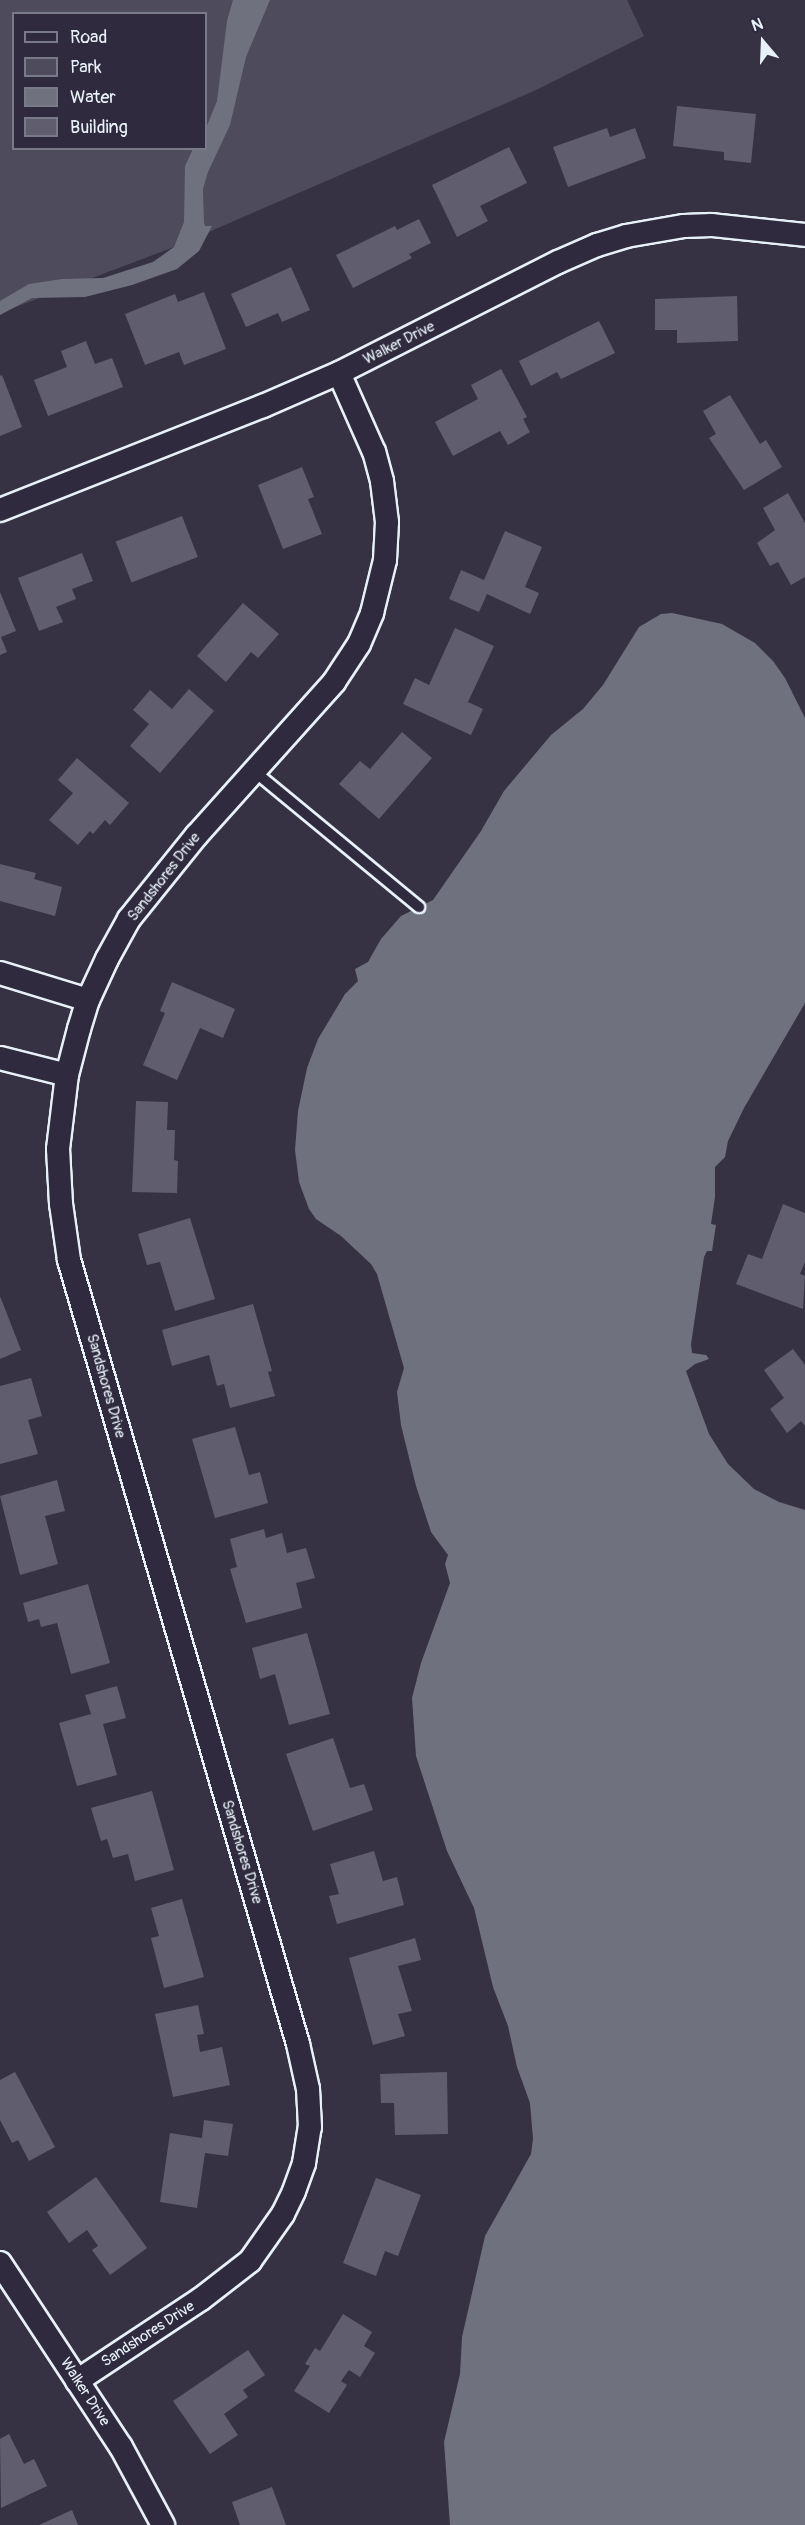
<!DOCTYPE html>
<style>
body{margin:0}
#map{position:relative;width:805px;height:2525px;overflow:hidden;background:#363244;font-family:Pangolin,sans-serif}
div>[style]{position:absolute}
[style*='--x']{left:calc(var(--x)*1px);top:calc(var(--y)*1px);width:calc(var(--w)*1px);rotate:calc(var(--a)*1deg)}
.green>*{inset:0;background:#4d4b5c}
.water>*{inset:0;background:#70717f}
.building>*{inset:0;background:#605e6e;transform-origin:0 0}
.roads{filter:drop-shadow(2px 0 #e8f1f8) drop-shadow(-2px 0 #e8f1f8) drop-shadow(0 2px #e8f1f8) drop-shadow(0 -2px #e8f1f8)}
.service>*{height:10px;margin:-5px;padding:0 5px;transform-origin:5px;border-radius:5px;background:#2f2a3d}
.minor>*{height:22px;margin:-11px;padding:0 11px;transform-origin:11px;border-radius:11px;background:#2f2a3d}
span{translate:-50% -50%;white-space:nowrap;text-align:center;line-height:1.15;-webkit-text-stroke:4.5px #2f2a3d;paint-order:stroke}
.street-label{font-size:15px;color:#e8f1f8}
.legend{position:absolute;left:12px;top:12px;width:195px;height:138px;box-sizing:border-box;background:#2f2a3d;border:2px solid #797a88;margin:0;padding:8px 10px;list-style:none;font-size:18px;color:#e8f1f8}
.legend li{display:flex;align-items:center;gap:12px;height:30px}
.legend b{width:30px;border:2px solid #797a88}
.north{position:absolute;left:733px;top:12px;width:60px;height:60px;-webkit-text-stroke:4px #2f2a3d;paint-order:stroke;rotate:341deg;font-size:16px;font-weight:700;line-height:24px;text-align:center;color:#e8f1f8}
.north::after{content:'';display:block;margin:auto;width:21px;height:27px;background:#e8f1f8;clip-path:polygon(50% 0,100% 100%,50% 72%,0 100%)}
</style>
<div id="map">
<div class="green">
<i style="clip-path:polygon(evenodd,0 0,627px 0,644px 36px,534px 91px,174px 247px,0 313px,0 0,14px 14px,206px 14px,206px 148px,14px 148px,14px 14px)"></i>
</div>
<div class="water">
<i style="clip-path:polygon(233px 0,270px 0,246px 57px,230px 125px,208px 172px,203px 189px,204px 223px,205px 226px,212px 226px,199px 251px,177px 269px,132px 285px,85px 297px,32px 298px,0 315px,0 301px,29px 284px,62px 279px,103px 278px,153px 262px,174px 247px,184px 222px,185px 166px,193px 149px,206px 148px,206px 128px,217px 101px,227px 21px)"></i>
<i style="clip-path:polygon(672px 613px,722px 624px,755px 643px,773px 661px,785px 678px,805px 718px,805px 1003px,744px 1108px,728px 1141px,725px 1157px,715px 1167px,715px 1197px,711px 1224px,716px 1225px,712px 1251px,707px 1251px,704px 1257px,691px 1344px,692px 1353px,706px 1355px,709px 1359px,695px 1364px,686px 1371px,709px 1434px,728px 1464px,754px 1489px,779px 1502px,805px 1510px,805px 2525px,450px 2525px,444px 2442px,460px 2374px,462px 2337px,485px 2236px,531px 2154px,533px 2139px,530px 2103px,517px 2067px,508px 2026px,493px 1987px,474px 1908px,447px 1851px,416px 1756px,412px 1698px,421px 1663px,450px 1583px,445px 1564px,448px 1555px,431px 1532px,416px 1486px,401px 1425px,397px 1392px,404px 1368px,377px 1274px,371px 1264px,341px 1236px,316px 1219px,309px 1209px,299px 1182px,295px 1150px,298px 1111px,307px 1068px,318px 1039px,345px 994px,358px 981px,355px 969px,368px 962px,381px 939px,401px 916px,433px 900px,481px 831px,504px 791px,551px 735px,583px 709px,603px 685px,639px 627px,661px 614px)"></i>
</div>
<div class="building">
<i style="clip-path:polygon(677px 106px,756px 114px,751px 163px,724px 160px,724px 152px,673px 146px)"></i>
<i style="clip-path:polygon(607px 128px,610px 137px,635px 128px,646px 158px,568px 187px,553px 147px)"></i>
<i style="clip-path:polygon(509px 147px,527px 183px,480px 206px,488px 221px,457px 237px,432px 185px)"></i>
<i style="clip-path:polygon(419px 219px,431px 243px,409px 254px,412px 258px,353px 288px,336px 255px,395px 226px,397px 230px)"></i>
<i style="clip-path:polygon(291px 267px,310px 310px,282px 322px,278px 313px,246px 327px,231px 294px)"></i>
<i style="clip-path:polygon(204px 292px,226px 349px,184px 365px,179px 352px,145px 365px,125px 314px,175px 294px,178px 302px)"></i>
<i style="clip-path:polygon(737px 296px,738px 341px,677px 343px,677px 330px,655px 330px,655px 299px)"></i>
<i style="clip-path:polygon(599px 321px,615px 353px,561px 379px,557px 372px,531px 386px,519px 361px)"></i>
<i style="clip-path:polygon(86px 341px,95px 364px,112px 358px,123px 387px,48px 416px,34px 380px,67px 367px,61px 351px)"></i>
<i style="clip-path:polygon(501px 369px,527px 417px,523px 419px,530px 432px,508px 445px,500px 431px,453px 456px,435px 422px,478px 399px,471px 385px)"></i>
<i style="clip-path:polygon(2px 375px,22px 427px,0 436px,0 376px)"></i>
<i style="clip-path:polygon(730px 395px,760px 444px,766px 440px,782px 467px,744px 490px,709px 438px,716px 434px,703px 411px)"></i>
<i style="clip-path:polygon(302px 467px,314px 497px,308px 499px,322px 534px,283px 549px,258px 485px)"></i>
<i style="clip-path:polygon(788px 493px,805px 523px,805px 577px,791px 585px,778px 562px,770px 566px,757px 543px,775px 530px,763px 508px)"></i>
<i style="left:182px;top:516px;width:44px;height:71px;rotate:69deg"></i>
<i style="clip-path:polygon(505px 531px,542px 547px,525px 587px,539px 593px,530px 614px,487px 594px,479px 612px,449px 599px,461px 570px,484px 580px)"></i>
<i style="clip-path:polygon(82px 553px,93px 581px,72px 589px,76px 599px,56px 607px,63px 622px,39px 631px,18px 578px)"></i>
<i style="clip-path:polygon(0 592px,16px 631px,1px 637px,7px 652px,0 655px)"></i>
<i style="clip-path:polygon(243px 603px,279px 634px,258px 658px,251px 652px,226px 682px,197px 656px)"></i>
<i style="clip-path:polygon(455px 628px,494px 646px,468px 702px,483px 709px,471px 735px,403px 704px,415px 678px,429px 685px)"></i>
<i style="clip-path:polygon(189px 689px,214px 711px,160px 773px,130px 746px,149px 724px,133px 710px,150px 690px,172px 709px)"></i>
<i style="clip-path:polygon(402px 732px,432px 758px,379px 819px,339px 784px,360px 761px,370px 769px)"></i>
<i style="clip-path:polygon(77px 758px,129px 803px,110px 825px,105px 820px,93px 834px,90px 831px,78px 845px,49px 820px,73px 793px,58px 780px)"></i>
<i style="clip-path:polygon(0 864px,36px 873px,34px 879px,62px 887px,55px 916px,0 901px)"></i>
<i style="clip-path:polygon(172px 982px,235px 1009px,223px 1038px,200px 1028px,177px 1080px,143px 1065px,165px 1013px,160px 1011px)"></i>
<i style="clip-path:polygon(136px 1101px,168px 1102px,167px 1130px,175px 1130px,174px 1160px,178px 1161px,177px 1193px,132px 1192px)"></i>
<i style="clip-path:polygon(783px 1204px,805px 1213px,805px 1262px,800px 1274px,805px 1276px,803px 1309px,736px 1284px,748px 1254px,762px 1259px)"></i>
<i style="clip-path:polygon(190px 1218px,215px 1299px,175px 1311px,160px 1262px,147px 1265px,138px 1234px)"></i>
<i style="clip-path:polygon(0 1296px,21px 1350px,0 1359px)"></i>
<i style="clip-path:polygon(253px 1304px,272px 1371px,268px 1372px,275px 1396px,230px 1408px,224px 1384px,217px 1386px,209px 1355px,172px 1366px,162px 1330px)"></i>
<i style="clip-path:polygon(793px 1349px,805px 1365px,805px 1426px,801px 1421px,787px 1433px,770px 1409px,784px 1398px,764px 1370px)"></i>
<i style="clip-path:polygon(31px 1378px,42px 1416px,28px 1420px,38px 1454px,0 1464px,0 1386px)"></i>
<i style="clip-path:polygon(235px 1427px,249px 1475px,260px 1472px,268px 1503px,215px 1518px,192px 1439px)"></i>
<i style="clip-path:polygon(57px 1480px,65px 1511px,45px 1516px,58px 1564px,20px 1575px,0 1496px)"></i>
<i style="clip-path:polygon(264px 1529px,266px 1538px,282px 1533px,287px 1553px,306px 1548px,315px 1578px,296px 1583px,302px 1608px,246px 1623px,230px 1569px,237px 1567px,230px 1539px)"></i>
<i style="clip-path:polygon(88px 1584px,110px 1663px,71px 1674px,57px 1623px,41px 1627px,39px 1619px,28px 1622px,23px 1603px)"></i>
<i style="clip-path:polygon(307px 1633px,330px 1714px,289px 1725px,275px 1674px,260px 1679px,252px 1648px)"></i>
<i style="clip-path:polygon(117px 1686px,126px 1718px,103px 1724px,117px 1775px,77px 1786px,59px 1723px,91px 1714px,85px 1695px)"></i>
<i style="clip-path:polygon(333px 1738px,350px 1788px,364px 1784px,373px 1810px,313px 1831px,286px 1754px)"></i>
<i style="clip-path:polygon(152px 1791px,174px 1870px,135px 1881px,128px 1854px,113px 1858px,107px 1839px,101px 1841px,91px 1808px)"></i>
<i style="clip-path:polygon(374px 1851px,383px 1881px,397px 1877px,404px 1905px,337px 1924px,329px 1896px,339px 1894px,330px 1864px)"></i>
<i style="clip-path:polygon(182px 1899px,204px 1977px,164px 1988px,151px 1938px,159px 1936px,151px 1908px)"></i>
<i style="clip-path:polygon(415px 1938px,421px 1960px,398px 1966px,412px 2011px,398px 2014px,405px 2036px,373px 2045px,349px 1958px)"></i>
<i style="clip-path:polygon(198px 2005px,204px 2034px,197px 2035px,200px 2052px,222px 2047px,230px 2085px,173px 2097px,155px 2014px)"></i>
<i style="clip-path:polygon(15px 2072px,55px 2147px,29px 2161px,18px 2140px,12px 2143px,0 2120px,0 2080px)"></i>
<i style="clip-path:polygon(447px 2072px,448px 2134px,395px 2135px,394px 2103px,381px 2103px,380px 2074px)"></i>
<i style="clip-path:polygon(204px 2120px,233px 2124px,228px 2156px,205px 2153px,197px 2208px,160px 2202px,170px 2133px,202px 2138px)"></i>
<i style="clip-path:polygon(96px 2177px,147px 2248px,110px 2275px,92px 2250px,98px 2246px,87px 2230px,69px 2243px,47px 2212px)"></i>
<i style="clip-path:polygon(376px 2178px,421px 2195px,398px 2256px,385px 2251px,376px 2276px,343px 2263px)"></i>
<i style="clip-path:polygon(343px 2314px,372px 2332px,364px 2346px,375px 2353px,360px 2377px,349px 2370px,341px 2381px,347px 2385px,329px 2413px,294px 2391px,310px 2366px,305px 2364px,315px 2348px,320px 2351px)"></i>
<i style="clip-path:polygon(248px 2350px,265px 2375px,243px 2390px,248px 2397px,224px 2414px,238px 2435px,210px 2454px,173px 2401px)"></i>
<i style="clip-path:polygon(9px 2434px,24px 2464px,34px 2459px,47px 2486px,1px 2508px,0 2439px)"></i>
<i style="clip-path:polygon(272px 2487px,286px 2525px,240px 2525px,232px 2502px)"></i>
<i style="clip-path:polygon(72px 2510px,78px 2525px,39px 2525px)"></i>
</div>
<div class="roads">
<div class="service">
<i style="--x:254;--y:771;--w:214;--a:39.5"></i>
</div>
<div class="minor">
<i style="--x:0;--y:510;--w:283;--a:-21.6"></i>
<i style="--x:263;--y:406;--w:83;--a:-23.5"></i>
<i style="--x:339;--y:373;--w:246;--a:-26.9"></i>
<i style="--x:558;--y:262;--w:43;--a:-23.6"></i>
<i style="--x:597;--y:245;--w:30;--a:-17"></i>
<i style="--x:626;--y:236;--w:59;--a:-9.8"></i>
<i style="--x:684;--y:226;--w:28;--a:-2"></i>
<i style="--x:712;--y:225;--w:94;--a:6.1"></i>
<i style="--x:0;--y:973;--w:92;--a:17.1"></i>
<i style="--x:0;--y:1058;--w:69;--a:14.2"></i>
<i style="--x:0;--y:2263;--w:220;--a:56.7"></i>
<i style="--x:121;--y:2447;--w:89;--a:61.7"></i>
<i style="--x:77;--y:2381;--w:149;--a:-33.5"></i>
<i style="--x:201;--y:2299;--w:62;--a:-37.8"></i>
<i style="--x:250;--y:2261;--w:57;--a:-54.9"></i>
<i style="--x:283;--y:2214;--w:25;--a:-64"></i>
<i style="--x:294;--y:2191;--w:30;--a:-70"></i>
<i style="--x:304;--y:2163;--w:36;--a:-81"></i>
<i style="--x:310;--y:2127;--w:38;--a:-93"></i>
<i style="--x:308;--y:2089;--w:46;--a:-102.5"></i>
<i style="--x:298;--y:2044;--w:817;--a:-106.28"></i>
<i style="--x:69;--y:1260;--w:57;--a:-98.1"></i>
<i style="--x:61;--y:1204;--w:55;--a:-93.1"></i>
<i style="--x:58;--y:1149;--w:75;--a:-83.1"></i>
<i style="--x:67;--y:1075;--w:48;--a:-75.4"></i>
<i style="--x:79;--y:1029;--w:30;--a:-73"></i>
<i style="--x:88;--y:1000;--w:45;--a:-65.1"></i>
<i style="--x:107;--y:959;--w:46;--a:-61.2"></i>
<i style="--x:129;--y:919;--w:107;--a:-51.1"></i>
<i style="--x:196;--y:836;--w:207;--a:-48.1"></i>
<i style="--x:334;--y:682;--w:45;--a:-56.7"></i>
<i style="--x:359;--y:644;--w:34;--a:-67"></i>
<i style="--x:372;--y:613;--w:55;--a:-76.2"></i>
<i style="--x:385;--y:560;--w:38;--a:-87"></i>
<i style="--x:387;--y:522;--w:41;--a:-97"></i>
<i style="--x:382;--y:481;--w:30;--a:-105"></i>
<i style="--x:374;--y:452;--w:86;--a:-113.9"></i>
</div>
</div>
<div class="street-label">
<span style="left:399px;top:343px;rotate:-27deg">Walker Drive</span>
<span style="left:164px;top:877px;rotate:-52deg">Sandshores Drive</span>
<span style="left:106px;top:1386px;rotate:74deg">Sandshores Drive</span>
<span style="left:242px;top:1852px;rotate:73deg">Sandshores Drive</span>
<span style="left:148px;top:2334px;rotate:-33deg">Sandshores Drive</span>
<span style="left:85px;top:2392px;rotate:57deg">Walker Drive</span>
</div>
<ul class="legend">
<li><b style="height:8px;background:#2f2a3d"></b>Road</li>
<li><b style="height:16px;background:#4d4b5c"></b>Park</li>
<li><b style="height:16px;background:#70717f"></b>Water</li>
<li><b style="height:16px;background:#605e6e"></b>Building</li>
</ul>
<div class="north">N</div>
</div>
